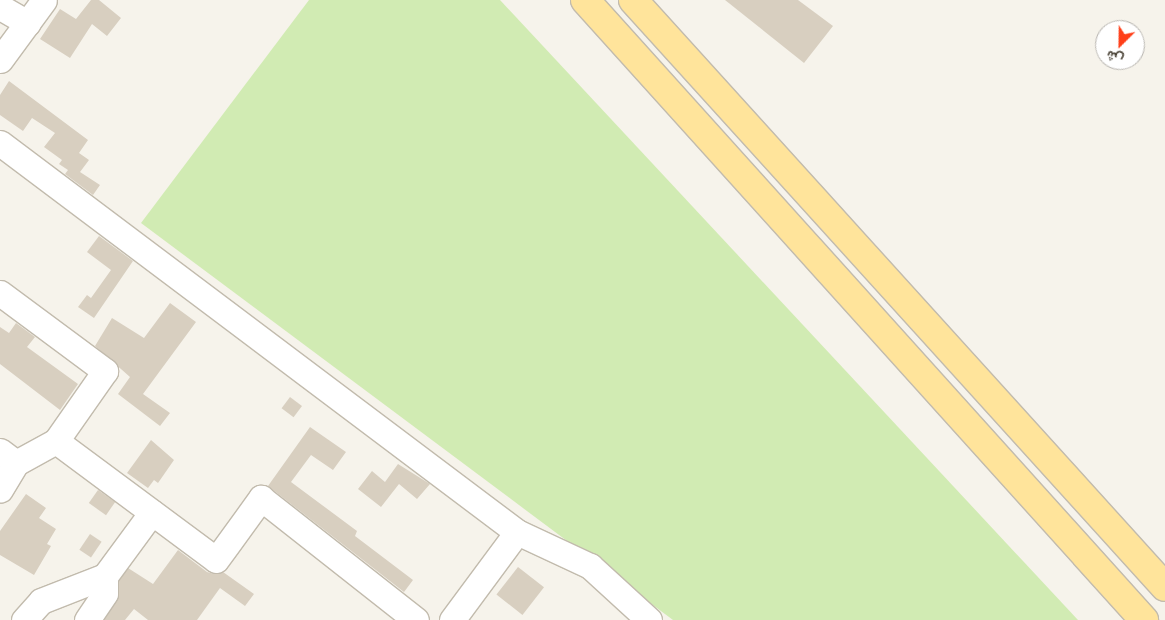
<!DOCTYPE html>
<meta charset="utf-8">
<style>
body{margin:0}
#map{position:relative;width:1165px;height:620px;overflow:hidden;background:#f6f3eb;font-family:Inter,Vazirmatn,sans-serif}
div>[style]{position:absolute}
[style*='--x']{left:calc(var(--x)*1px);top:calc(var(--y)*1px);width:calc(var(--w)*1px);rotate:calc(var(--a)*1deg)}
.green>*{inset:0;background:#d1ebb3}
.building>*{inset:0;background:#d8cfc0;transform-origin:0 0}
.roads{filter:drop-shadow(1px 0 #c2bbad) drop-shadow(-1px 0 #c2bbad) drop-shadow(0 1px #c2bbad) drop-shadow(0 -1px #c2bbad)}
.minor>*{height:25px;margin:-12.5px;padding:0 12.5px;transform-origin:12.5px;border-radius:12.5px;background:#fff}
.major>*{height:28px;margin:-14px;padding:0 14px;transform-origin:14px;border-radius:14px;background:#ffe49b}
span{translate:-50% -50%;white-space:nowrap;text-align:center;line-height:1.15;-webkit-text-stroke:4.5px #fff;paint-order:stroke}
.north{position:absolute;left:1095px;top:20px;width:50px;height:50px;box-sizing:border-box;background:#fff;border:1px solid #b7b4af;border-radius:50%;rotate:203deg;font-size:14px;font-weight:700;line-height:20px;text-align:center;color:#4b4438}
.north::after{content:'';display:block;margin:auto;width:18px;height:22px;background:#ff3f19;clip-path:polygon(50% 0,100% 100%,50% 72%,0 100%)}
</style>
<div id="map">
<div class="green">
<i style="clip-path:polygon(309px 0,500px 0,1078px 620px,673px 620px,141px 223px)"></i>
</div>
<div class="building">
<i style="clip-path:polygon(91px 0,99px 0,121px 18px,107px 36px,92px 24px,70px 58px,40px 39px,60px 9px,76px 19px)"></i>
<i style="clip-path:polygon(725px 0,798px 0,833px 26px,804px 63px)"></i>
<i style="clip-path:polygon(9px 81px,88px 140px,79px 153px,89px 160px,80px 172px,100px 185px,93px 195px,65px 174px,68px 170px,59px 164px,62px 160px,44px 147px,55px 133px,32px 118px,23px 131px,0 115px,0 95px)"></i>
<i style="clip-path:polygon(99px 236px,133px 261px,94px 318px,78px 307px,87px 295px,91px 298px,111px 270px,87px 252px)"></i>
<i style="clip-path:polygon(170px 303px,196px 322px,143px 394px,170px 413px,160px 426px,118px 394px,130px 377px,95px 346px,112px 318px,144px 338px)"></i>
<i style="clip-path:polygon(16px 323px,35px 337px,27px 347px,78px 384px,60px 410px,0 364px,0 327px,9px 333px)"></i>
<i style="left:290px;top:397px;width:15px;height:14px;rotate:37deg"></i>
<i style="clip-path:polygon(310px 427px,346px 452px,333px 470px,311px 455px,291px 482px,357px 531px,355px 536px,413px 580px,404px 592px,268px 486px)"></i>
<i style="clip-path:polygon(151px 440px,174px 460px,158px 483px,154px 480px,148px 488px,127px 473px)"></i>
<i style="clip-path:polygon(398px 464px,430px 484px,417px 499px,399px 484px,381px 507px,358px 489px,372px 471px,385px 482px)"></i>
<i style="left:98px;top:490px;width:21px;height:16px;rotate:35deg"></i>
<i style="clip-path:polygon(26px 494px,46px 508px,39px 518px,56px 529px,47px 544px,51px 546px,34px 575px,0 555px,0 531px)"></i>
<i style="left:90px;top:534px;width:14px;height:19px;rotate:34deg"></i>
<i style="clip-path:polygon(178px 550px,207px 572px,215px 574px,223px 572px,254px 594px,245px 606px,220px 588px,197px 620px,148px 620px,134px 609px,125px 620px,104px 620px,117px 600px,119px 581px,128px 568px,153px 584px)"></i>
<i style="left:518px;top:567px;width:33px;height:35px;rotate:38deg"></i>
</div>
<div class="roads">
<div class="minor">
<i style="--x:0;--y:7;--w:32;--a:30"></i>
<i style="--x:0;--y:60;--w:74;--a:-53.7"></i>
<i style="--x:0;--y:143;--w:647;--a:36.96"></i>
<i style="--x:517;--y:532;--w:81;--a:25"></i>
<i style="--x:590;--y:566;--w:80;--a:42.5"></i>
<i style="--x:0;--y:293;--w:131;--a:36.6"></i>
<i style="--x:105;--y:371;--w:85;--a:125"></i>
<i style="--x:56;--y:441;--w:199;--a:36.6"></i>
<i style="--x:216;--y:560;--w:77;--a:-54"></i>
<i style="--x:261;--y:498;--w:197;--a:38.2"></i>
<i style="--x:0;--y:451;--w:20;--a:37"></i>
<i style="--x:16;--y:463;--w:31;--a:121"></i>
<i style="--x:16;--y:463;--w:46;--a:-28.8"></i>
<i style="--x:24;--y:620;--w:25;--a:-48"></i>
<i style="--x:41;--y:601;--w:69;--a:-21.3"></i>
<i style="--x:105;--y:576;--w:79;--a:-53.7"></i>
<i style="--x:87;--y:620;--w:32;--a:-56"></i>
<i style="--x:105;--y:593;--w:17;--a:-90"></i>
<i style="--x:452;--y:620;--w:109;--a:-53.5"></i>
</div>
<div class="major">
<i style="--x:585;--y:0;--w:835;--a:47.96"></i>
<i style="--x:633;--y:0;--w:792;--a:47.81"></i>
</div>
</div>
<div class="north">ش</div>
</div>
